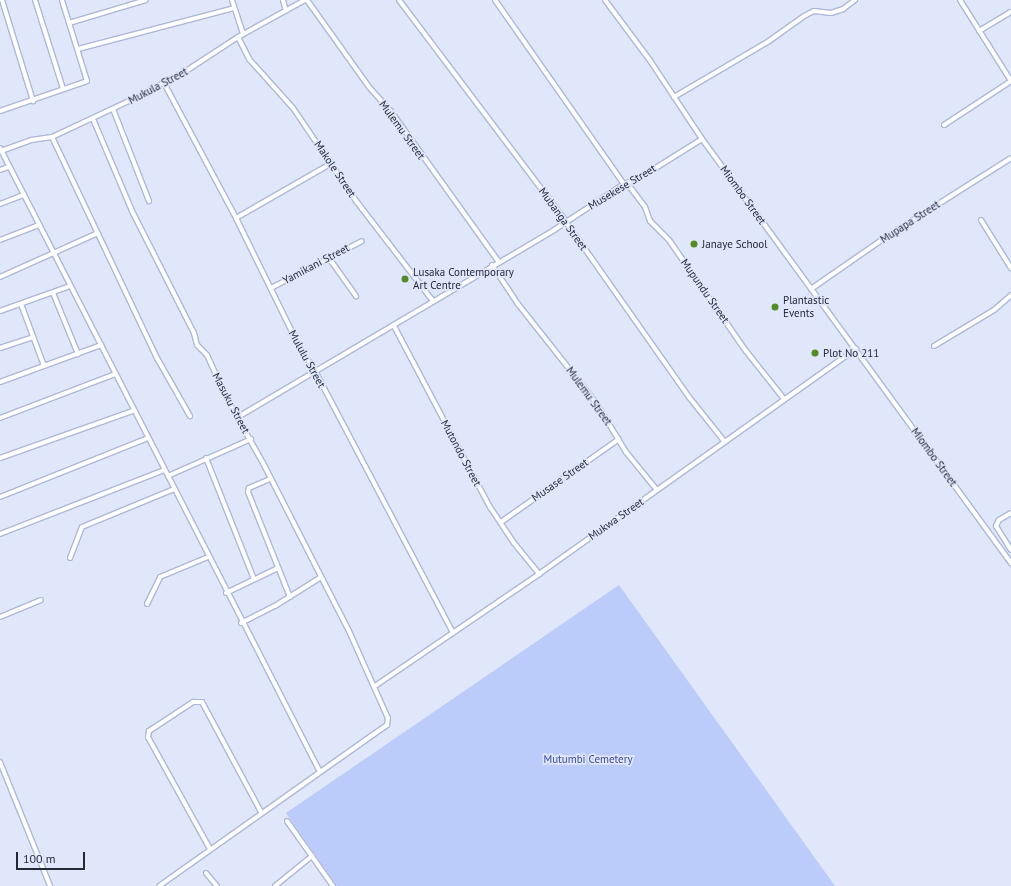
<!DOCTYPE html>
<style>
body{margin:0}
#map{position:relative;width:1011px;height:886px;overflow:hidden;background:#e0e7fb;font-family:"PT Sans",sans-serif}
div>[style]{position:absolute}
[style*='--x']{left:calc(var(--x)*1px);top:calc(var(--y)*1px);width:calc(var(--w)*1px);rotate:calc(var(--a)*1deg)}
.green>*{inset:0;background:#bbcbfa}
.roads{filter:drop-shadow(1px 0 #adb8d8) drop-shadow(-1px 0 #adb8d8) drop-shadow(0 1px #adb8d8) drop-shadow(0 -1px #adb8d8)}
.minor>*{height:4px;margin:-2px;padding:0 2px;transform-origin:2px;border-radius:2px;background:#fff}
.dots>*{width:11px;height:11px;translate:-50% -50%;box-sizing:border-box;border:2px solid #e0e7fb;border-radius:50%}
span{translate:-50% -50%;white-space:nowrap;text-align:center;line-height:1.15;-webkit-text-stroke:3.5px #e0e7fb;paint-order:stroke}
.street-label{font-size:11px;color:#252936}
.poi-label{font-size:11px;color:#252936}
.left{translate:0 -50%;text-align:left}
.park-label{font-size:11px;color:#374a96}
.scale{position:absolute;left:16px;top:852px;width:69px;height:18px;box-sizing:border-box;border:2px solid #252936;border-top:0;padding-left:5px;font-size:12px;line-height:14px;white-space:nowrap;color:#252936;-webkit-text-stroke:3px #e0e7fb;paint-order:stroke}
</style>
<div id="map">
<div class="green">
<i style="clip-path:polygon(619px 585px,835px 886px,337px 886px,286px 813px)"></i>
</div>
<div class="roads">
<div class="minor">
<i style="--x:2;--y:0;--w:106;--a:72.9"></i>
<i style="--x:35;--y:0;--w:93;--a:72.5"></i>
<i style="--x:232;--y:0;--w:36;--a:72"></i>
<i style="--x:283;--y:0;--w:11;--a:75"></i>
<i style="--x:307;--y:0;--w:107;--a:54.5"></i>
<i style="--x:369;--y:87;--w:31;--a:48"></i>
<i style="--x:390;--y:110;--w:186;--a:54.4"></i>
<i style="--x:399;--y:0;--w:278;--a:53"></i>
<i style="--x:566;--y:222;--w:214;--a:54.9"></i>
<i style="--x:689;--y:397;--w:56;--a:51.5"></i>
<i style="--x:495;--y:0;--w:225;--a:55"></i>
<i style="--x:605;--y:0;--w:77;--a:53.4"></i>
<i style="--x:651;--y:62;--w:92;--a:56.5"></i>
<i style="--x:702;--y:139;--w:525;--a:53.92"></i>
<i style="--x:960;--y:0;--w:96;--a:57.8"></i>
<i style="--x:69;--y:23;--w:80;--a:-16.6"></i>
<i style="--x:979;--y:31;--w:37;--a:-31"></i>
<i style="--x:238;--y:37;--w:25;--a:63"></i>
<i style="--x:249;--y:59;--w:66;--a:48.1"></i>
<i style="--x:293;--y:108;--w:114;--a:55.8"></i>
<i style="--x:357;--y:202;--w:125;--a:52.5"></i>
<i style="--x:78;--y:49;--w:161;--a:-14.7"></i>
<i style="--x:164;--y:83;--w:153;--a:61.9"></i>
<i style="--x:236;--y:218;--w:147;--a:63.8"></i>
<i style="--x:301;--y:350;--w:25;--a:56"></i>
<i style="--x:315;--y:371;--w:296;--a:62.2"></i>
<i style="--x:674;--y:97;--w:110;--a:-30.5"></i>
<i style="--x:769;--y:41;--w:43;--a:-35.5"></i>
<i style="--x:804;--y:16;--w:11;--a:-27"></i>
<i style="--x:814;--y:11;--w:17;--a:7"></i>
<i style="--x:831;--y:13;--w:13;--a:-18"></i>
<i style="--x:843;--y:9;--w:15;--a:-37"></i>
<i style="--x:113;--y:109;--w:99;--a:68.6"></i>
<i style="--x:0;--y:111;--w:92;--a:-19"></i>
<i style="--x:87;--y:81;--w:85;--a:-107.2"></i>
<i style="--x:93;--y:119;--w:100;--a:67"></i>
<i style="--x:132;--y:211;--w:137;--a:63.1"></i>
<i style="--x:194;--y:333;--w:12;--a:76"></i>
<i style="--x:197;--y:345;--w:14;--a:45"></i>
<i style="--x:207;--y:355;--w:51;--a:65.5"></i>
<i style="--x:228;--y:401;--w:71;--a:60.6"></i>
<i style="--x:263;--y:463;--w:189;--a:62.9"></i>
<i style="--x:349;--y:631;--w:95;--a:65.9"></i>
<i style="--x:388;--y:718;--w:7;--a:98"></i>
<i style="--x:387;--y:725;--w:16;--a:145"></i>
<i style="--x:374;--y:734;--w:263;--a:144.7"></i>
<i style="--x:944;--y:125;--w:80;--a:-33.3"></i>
<i style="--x:52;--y:137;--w:245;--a:64.6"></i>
<i style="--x:157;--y:358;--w:67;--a:60.4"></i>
<i style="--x:0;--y:148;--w:701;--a:62.85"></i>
<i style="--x:1;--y:151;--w:32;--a:-20"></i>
<i style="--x:31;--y:140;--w:21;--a:-8"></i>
<i style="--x:52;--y:137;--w:89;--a:-25.1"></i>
<i style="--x:133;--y:99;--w:60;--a:-27.8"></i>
<i style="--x:186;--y:71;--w:62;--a:-33.2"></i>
<i style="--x:238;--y:37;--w:77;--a:-28.9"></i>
<i style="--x:0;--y:170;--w:9;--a:-21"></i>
<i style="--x:627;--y:183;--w:30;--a:53"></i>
<i style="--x:645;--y:207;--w:15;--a:70"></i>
<i style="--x:650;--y:221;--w:27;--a:45"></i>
<i style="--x:669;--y:240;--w:135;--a:55.3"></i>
<i style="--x:746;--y:351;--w:61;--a:51.6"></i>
<i style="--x:0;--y:204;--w:26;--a:-21"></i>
<i style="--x:236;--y:218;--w:111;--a:-29.8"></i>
<i style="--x:981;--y:220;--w:57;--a:58"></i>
<i style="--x:0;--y:240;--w:42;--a:-21"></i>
<i style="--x:329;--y:258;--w:47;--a:54.6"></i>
<i style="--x:492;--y:265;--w:47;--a:56.3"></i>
<i style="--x:518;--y:304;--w:127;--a:51.7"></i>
<i style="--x:597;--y:404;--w:56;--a:58.9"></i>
<i style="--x:626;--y:452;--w:49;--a:50.8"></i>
<i style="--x:0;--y:277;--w:107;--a:-24.2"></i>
<i style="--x:271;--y:288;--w:102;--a:-27.3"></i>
<i style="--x:811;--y:289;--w:88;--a:-34.8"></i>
<i style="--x:883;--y:239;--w:151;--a:-32.3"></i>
<i style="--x:53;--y:293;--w:66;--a:67.7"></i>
<i style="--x:21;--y:304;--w:66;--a:69.6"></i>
<i style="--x:0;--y:311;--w:74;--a:-19.7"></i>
<i style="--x:394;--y:326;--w:205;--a:62.1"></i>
<i style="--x:490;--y:507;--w:43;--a:56.3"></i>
<i style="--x:514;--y:543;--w:40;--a:51"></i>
<i style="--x:934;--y:346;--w:70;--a:-31"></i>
<i style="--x:994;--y:310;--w:23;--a:-41"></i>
<i style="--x:0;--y:348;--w:35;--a:-18"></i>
<i style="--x:0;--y:382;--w:108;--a:-20.1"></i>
<i style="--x:238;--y:417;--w:367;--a:-30.6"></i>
<i style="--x:554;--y:230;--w:84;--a:-33.3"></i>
<i style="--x:624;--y:184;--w:15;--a:-20"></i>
<i style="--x:638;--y:179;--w:75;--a:-32"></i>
<i style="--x:0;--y:418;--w:123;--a:-20.9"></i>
<i style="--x:0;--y:458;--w:141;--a:-19.5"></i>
<i style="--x:206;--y:458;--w:130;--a:68.4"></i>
<i style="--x:168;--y:476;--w:91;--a:-24"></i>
<i style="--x:270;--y:479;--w:23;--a:157"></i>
<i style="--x:249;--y:488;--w:4;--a:104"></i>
<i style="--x:248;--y:492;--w:113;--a:68.2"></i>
<i style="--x:0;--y:497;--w:159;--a:-21.7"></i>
<i style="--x:1011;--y:513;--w:14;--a:150"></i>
<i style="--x:999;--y:520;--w:7;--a:117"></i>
<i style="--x:996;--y:526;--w:28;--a:58"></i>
<i style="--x:501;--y:522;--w:144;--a:-35.1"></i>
<i style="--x:0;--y:534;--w:176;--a:-21.3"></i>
<i style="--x:70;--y:558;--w:33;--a:-69"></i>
<i style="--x:82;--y:527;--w:100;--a:-22.4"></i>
<i style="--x:226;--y:593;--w:58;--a:-25.7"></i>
<i style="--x:147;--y:604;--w:30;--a:-64"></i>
<i style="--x:160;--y:577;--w:52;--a:-22.6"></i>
<i style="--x:0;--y:617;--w:44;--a:-22.5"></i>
<i style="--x:241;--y:623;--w:38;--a:-27"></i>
<i style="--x:275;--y:606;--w:54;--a:-32.2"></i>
<i style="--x:375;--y:686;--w:199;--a:-34.3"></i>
<i style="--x:539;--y:574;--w:389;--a:-35.4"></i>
<i style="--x:0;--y:762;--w:134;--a:68"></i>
<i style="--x:287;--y:821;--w:80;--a:54.7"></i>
<i style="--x:210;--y:849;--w:128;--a:-119"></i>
<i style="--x:148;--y:737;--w:6;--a:-81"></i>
<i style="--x:149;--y:731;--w:53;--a:-33.4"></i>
<i style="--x:193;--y:702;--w:9;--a:0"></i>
<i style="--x:202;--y:702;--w:125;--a:61.8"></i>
<i style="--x:206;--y:873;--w:17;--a:50"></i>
<i style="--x:275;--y:886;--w:48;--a:-39"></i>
</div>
</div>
<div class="dots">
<i style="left:694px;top:244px;background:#538b25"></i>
<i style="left:405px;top:279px;background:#538b25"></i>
<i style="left:775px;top:307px;background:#538b25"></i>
<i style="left:815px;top:353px;background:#538b25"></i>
</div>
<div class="street-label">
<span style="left:158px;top:86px;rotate:-28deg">Mukula Street</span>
<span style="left:402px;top:130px;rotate:54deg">Mulemu Street</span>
<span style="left:335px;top:169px;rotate:56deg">Makole Street</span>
<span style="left:622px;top:187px;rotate:-31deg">Musekese Street</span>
<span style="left:743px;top:195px;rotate:54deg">Miombo Street</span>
<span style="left:563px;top:219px;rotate:54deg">Mubanga Street</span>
<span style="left:910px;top:222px;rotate:-33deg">Mupapa Street</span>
<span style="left:316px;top:264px;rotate:-28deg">Yamikani Street</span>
<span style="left:705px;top:291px;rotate:55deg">Mupundu Street</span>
<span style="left:307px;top:359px;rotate:61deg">Mululu Street</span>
<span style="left:589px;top:396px;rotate:54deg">Mulemu Street</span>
<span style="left:231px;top:403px;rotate:62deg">Masuku Street</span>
<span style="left:461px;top:453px;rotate:62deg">Mutondo Street</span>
<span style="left:934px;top:457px;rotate:54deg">Miombo Street</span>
<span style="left:560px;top:480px;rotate:-35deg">Musase Street</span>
<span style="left:616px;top:519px;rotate:-35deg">Mukwa Street</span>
</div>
<div class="poi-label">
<span class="left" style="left:702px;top:244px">Janaye School</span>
<span class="left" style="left:413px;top:279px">Lusaka Contemporary<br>Art Centre</span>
<span class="left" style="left:783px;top:307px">Plantastic<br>Events</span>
<span class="left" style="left:823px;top:353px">Plot No 211</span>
</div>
<div class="park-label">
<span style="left:588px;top:759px">Mutumbi Cemetery</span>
</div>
<div class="scale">100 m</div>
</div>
